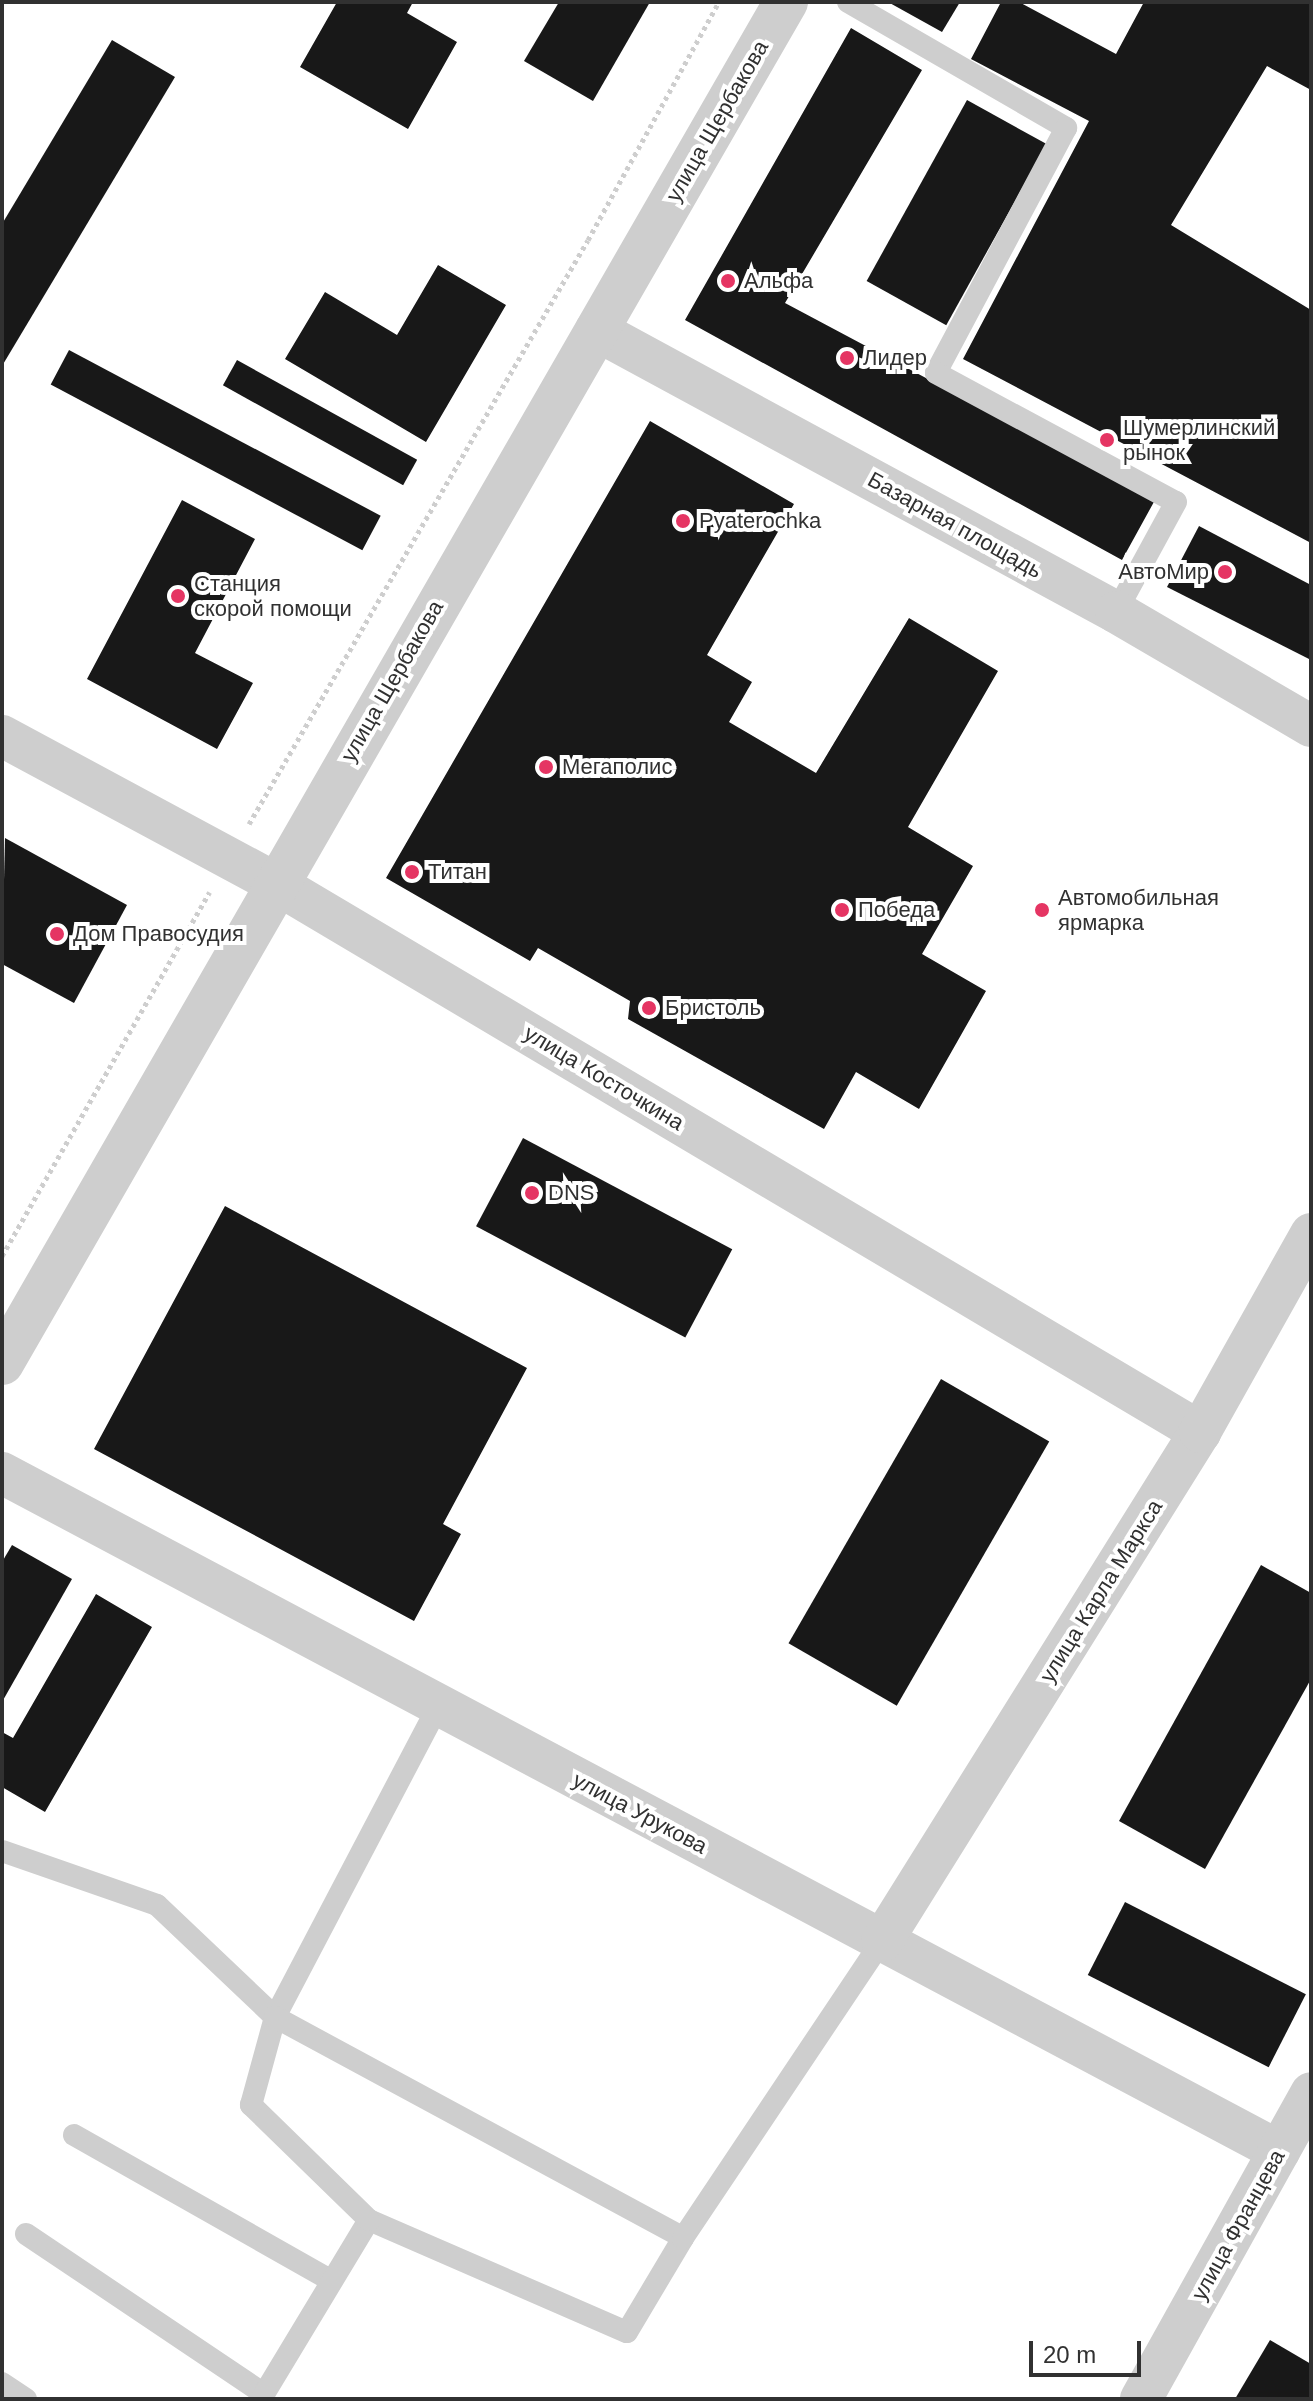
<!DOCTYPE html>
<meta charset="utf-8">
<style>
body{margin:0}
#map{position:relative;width:1313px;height:2401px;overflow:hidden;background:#fff;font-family:Helvetica,sans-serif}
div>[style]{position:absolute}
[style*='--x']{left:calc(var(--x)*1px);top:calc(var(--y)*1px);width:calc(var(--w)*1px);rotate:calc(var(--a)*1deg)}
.building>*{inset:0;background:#181818;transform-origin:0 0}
.path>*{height:5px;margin-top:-2.5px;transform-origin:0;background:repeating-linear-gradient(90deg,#cecece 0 4px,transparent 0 8px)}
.service>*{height:22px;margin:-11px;padding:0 11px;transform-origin:11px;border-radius:11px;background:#cecece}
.minor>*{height:42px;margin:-21px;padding:0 21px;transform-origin:21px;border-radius:21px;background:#cecece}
.tertiary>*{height:44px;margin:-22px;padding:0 22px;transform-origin:22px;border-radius:22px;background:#cecece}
.dots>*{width:22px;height:22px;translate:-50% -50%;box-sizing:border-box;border:4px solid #fff;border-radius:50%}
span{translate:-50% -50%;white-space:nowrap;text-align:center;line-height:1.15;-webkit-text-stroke:8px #fff;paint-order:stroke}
.street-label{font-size:22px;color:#313131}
.poi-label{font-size:22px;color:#313131}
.left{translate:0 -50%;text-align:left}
.right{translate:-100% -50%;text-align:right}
.frame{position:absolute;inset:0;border:4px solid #313131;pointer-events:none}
.scale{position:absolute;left:1029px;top:2341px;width:112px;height:36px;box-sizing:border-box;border:4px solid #313131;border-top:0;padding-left:10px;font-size:24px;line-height:28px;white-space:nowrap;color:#313131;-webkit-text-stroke:6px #fff;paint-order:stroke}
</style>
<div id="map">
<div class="building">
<i style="clip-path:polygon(337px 2px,413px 2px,407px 13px,457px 42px,408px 129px,300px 67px)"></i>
<i style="clip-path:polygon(559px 2px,650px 2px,593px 101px,524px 61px)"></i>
<i style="clip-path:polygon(888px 2px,960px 2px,942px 32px)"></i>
<i style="clip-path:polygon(1001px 2px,1019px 2px,1116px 54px,1144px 2px,1311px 2px,1311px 90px,1267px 66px,1171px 225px,1311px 310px,1311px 543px,963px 359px,1089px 121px,971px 59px)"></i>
<i style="clip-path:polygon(851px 28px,922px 70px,785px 303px,1155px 500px,1122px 560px,685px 320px)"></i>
<i style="clip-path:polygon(112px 40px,175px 77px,2px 366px,2px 224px)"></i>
<i style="left:967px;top:100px;width:91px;height:207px;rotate:29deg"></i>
<i style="clip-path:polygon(438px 265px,506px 305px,426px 442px,285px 359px,325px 292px,397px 335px)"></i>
<i style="left:69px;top:350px;width:353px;height:39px;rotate:28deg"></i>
<i style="left:237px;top:360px;width:206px;height:29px;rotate:29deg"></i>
<i style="clip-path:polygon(650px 421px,794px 504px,707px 655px,752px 682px,729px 722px,816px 773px,909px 618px,998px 671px,908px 827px,973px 866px,922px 954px,986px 991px,919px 1109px,856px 1072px,824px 1129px,628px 1019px,630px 1001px,538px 948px,530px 961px,386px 878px)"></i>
<i style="clip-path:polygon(182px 500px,255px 539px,195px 653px,253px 683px,217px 749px,87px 679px)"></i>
<i style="clip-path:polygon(1199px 526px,1311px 585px,1311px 660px,1167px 587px)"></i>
<i style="clip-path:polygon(5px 838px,127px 905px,74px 1003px,2px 964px)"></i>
<i style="left:523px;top:1138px;width:237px;height:100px;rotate:28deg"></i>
<i style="clip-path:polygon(225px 1206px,527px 1368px,443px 1524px,461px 1534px,414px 1621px,94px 1449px)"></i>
<i style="left:941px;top:1379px;width:125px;height:305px;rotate:30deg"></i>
<i style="clip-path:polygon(12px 1545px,72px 1579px,2px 1702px,2px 1562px)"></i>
<i style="clip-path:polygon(1261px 1565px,1311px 1593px,1311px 1679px,1205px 1869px,1119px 1821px)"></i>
<i style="clip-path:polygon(96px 1594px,152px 1627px,45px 1812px,2px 1787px,2px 1732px,13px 1738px)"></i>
<i style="left:1125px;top:1902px;width:203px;height:82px;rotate:27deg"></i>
<i style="clip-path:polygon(1270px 2340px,1311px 2364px,1311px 2399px,1235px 2399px)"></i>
</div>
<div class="path">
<i style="--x:249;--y:824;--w:675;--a:-59.87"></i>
<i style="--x:588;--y:240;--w:272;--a:-61.2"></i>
<i style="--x:2;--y:1256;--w:419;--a:-60.3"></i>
</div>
<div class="service">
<i style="--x:848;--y:2;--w:252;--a:30"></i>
<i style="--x:1066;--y:128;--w:277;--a:118"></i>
<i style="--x:936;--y:373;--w:272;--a:28.3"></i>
<i style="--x:1176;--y:502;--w:125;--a:118.6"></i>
<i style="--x:2;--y:1851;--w:164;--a:19.2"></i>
<i style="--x:157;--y:1905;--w:163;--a:43.5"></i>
<i style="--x:275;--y:2017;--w:350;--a:-62.3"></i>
<i style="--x:74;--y:2135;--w:296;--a:29.5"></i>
<i style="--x:369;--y:2220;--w:281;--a:23.5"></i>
<i style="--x:627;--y:2332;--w:109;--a:-59.2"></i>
<i style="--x:26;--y:2234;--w:287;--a:33.9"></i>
<i style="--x:2;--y:2383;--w:29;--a:34"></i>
<i style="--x:261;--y:2399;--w:209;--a:-58.9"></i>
<i style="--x:369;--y:2220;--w:165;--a:-135.7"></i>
<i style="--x:251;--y:2105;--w:91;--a:-74.7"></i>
<i style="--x:275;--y:2017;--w:464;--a:28.4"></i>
<i style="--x:683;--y:2238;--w:358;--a:-56.2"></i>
</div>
<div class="minor">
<i style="--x:596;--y:330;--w:592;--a:28.47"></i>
<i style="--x:1116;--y:612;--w:226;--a:30.3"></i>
<i style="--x:2;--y:736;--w:310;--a:28.3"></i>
<i style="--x:275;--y:883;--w:1076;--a:30.69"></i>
<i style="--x:2;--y:1473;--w:1446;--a:27.97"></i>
<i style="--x:882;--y:1941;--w:600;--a:-58"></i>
<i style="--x:1200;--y:1432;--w:227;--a:-60.7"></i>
<i style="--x:1141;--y:2399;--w:350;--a:-60.9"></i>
</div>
<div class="tertiary">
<i style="--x:2;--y:1363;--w:1571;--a:-60.06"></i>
</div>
<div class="dots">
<i style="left:728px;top:281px;background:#e53563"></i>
<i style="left:847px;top:358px;background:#e53563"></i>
<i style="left:1107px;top:440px;background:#e53563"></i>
<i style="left:683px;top:521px;background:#e53563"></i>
<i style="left:1225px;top:572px;background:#e53563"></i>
<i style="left:178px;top:596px;background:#e53563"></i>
<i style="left:546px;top:767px;background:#e53563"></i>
<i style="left:412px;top:872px;background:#e53563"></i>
<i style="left:842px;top:910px;background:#e53563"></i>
<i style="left:1042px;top:910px;background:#e53563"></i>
<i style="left:57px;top:934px;background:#e53563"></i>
<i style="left:649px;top:1008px;background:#e53563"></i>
<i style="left:532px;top:1193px;background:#e53563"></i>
</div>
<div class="street-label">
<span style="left:717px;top:121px;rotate:-60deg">улица Щербакова</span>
<span style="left:955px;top:525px;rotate:29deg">Базарная площадь</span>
<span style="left:392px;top:681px;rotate:-60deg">улица Щербакова</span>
<span style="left:604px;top:1078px;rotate:31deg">улица Косточкина</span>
<span style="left:1101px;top:1591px;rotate:-58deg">улица Карла Маркса</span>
<span style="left:640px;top:1813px;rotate:28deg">улица Урукова</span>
<span style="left:1238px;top:2225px;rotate:-61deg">улица Францева</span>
</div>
<div class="poi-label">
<span class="left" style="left:744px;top:281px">Альфа</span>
<span class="left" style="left:863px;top:358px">Лидер</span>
<span class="left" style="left:1123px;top:440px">Шумерлинский<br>рынок</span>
<span class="left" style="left:699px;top:521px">Pyaterochka</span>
<span class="right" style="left:1209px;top:572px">АвтоМир</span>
<span class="left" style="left:194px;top:596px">Станция<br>скорой помощи</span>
<span class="left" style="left:562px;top:767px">Мегаполис</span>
<span class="left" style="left:428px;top:872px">Титан</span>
<span class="left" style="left:1058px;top:910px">Автомобильная<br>ярмарка</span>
<span class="left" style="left:858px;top:910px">Победа</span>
<span class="left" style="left:73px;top:934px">Дом Правосудия</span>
<span class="left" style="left:665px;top:1008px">Бристоль</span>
<span class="left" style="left:548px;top:1193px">DNS</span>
</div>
<div class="frame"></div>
<div class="scale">20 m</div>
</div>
